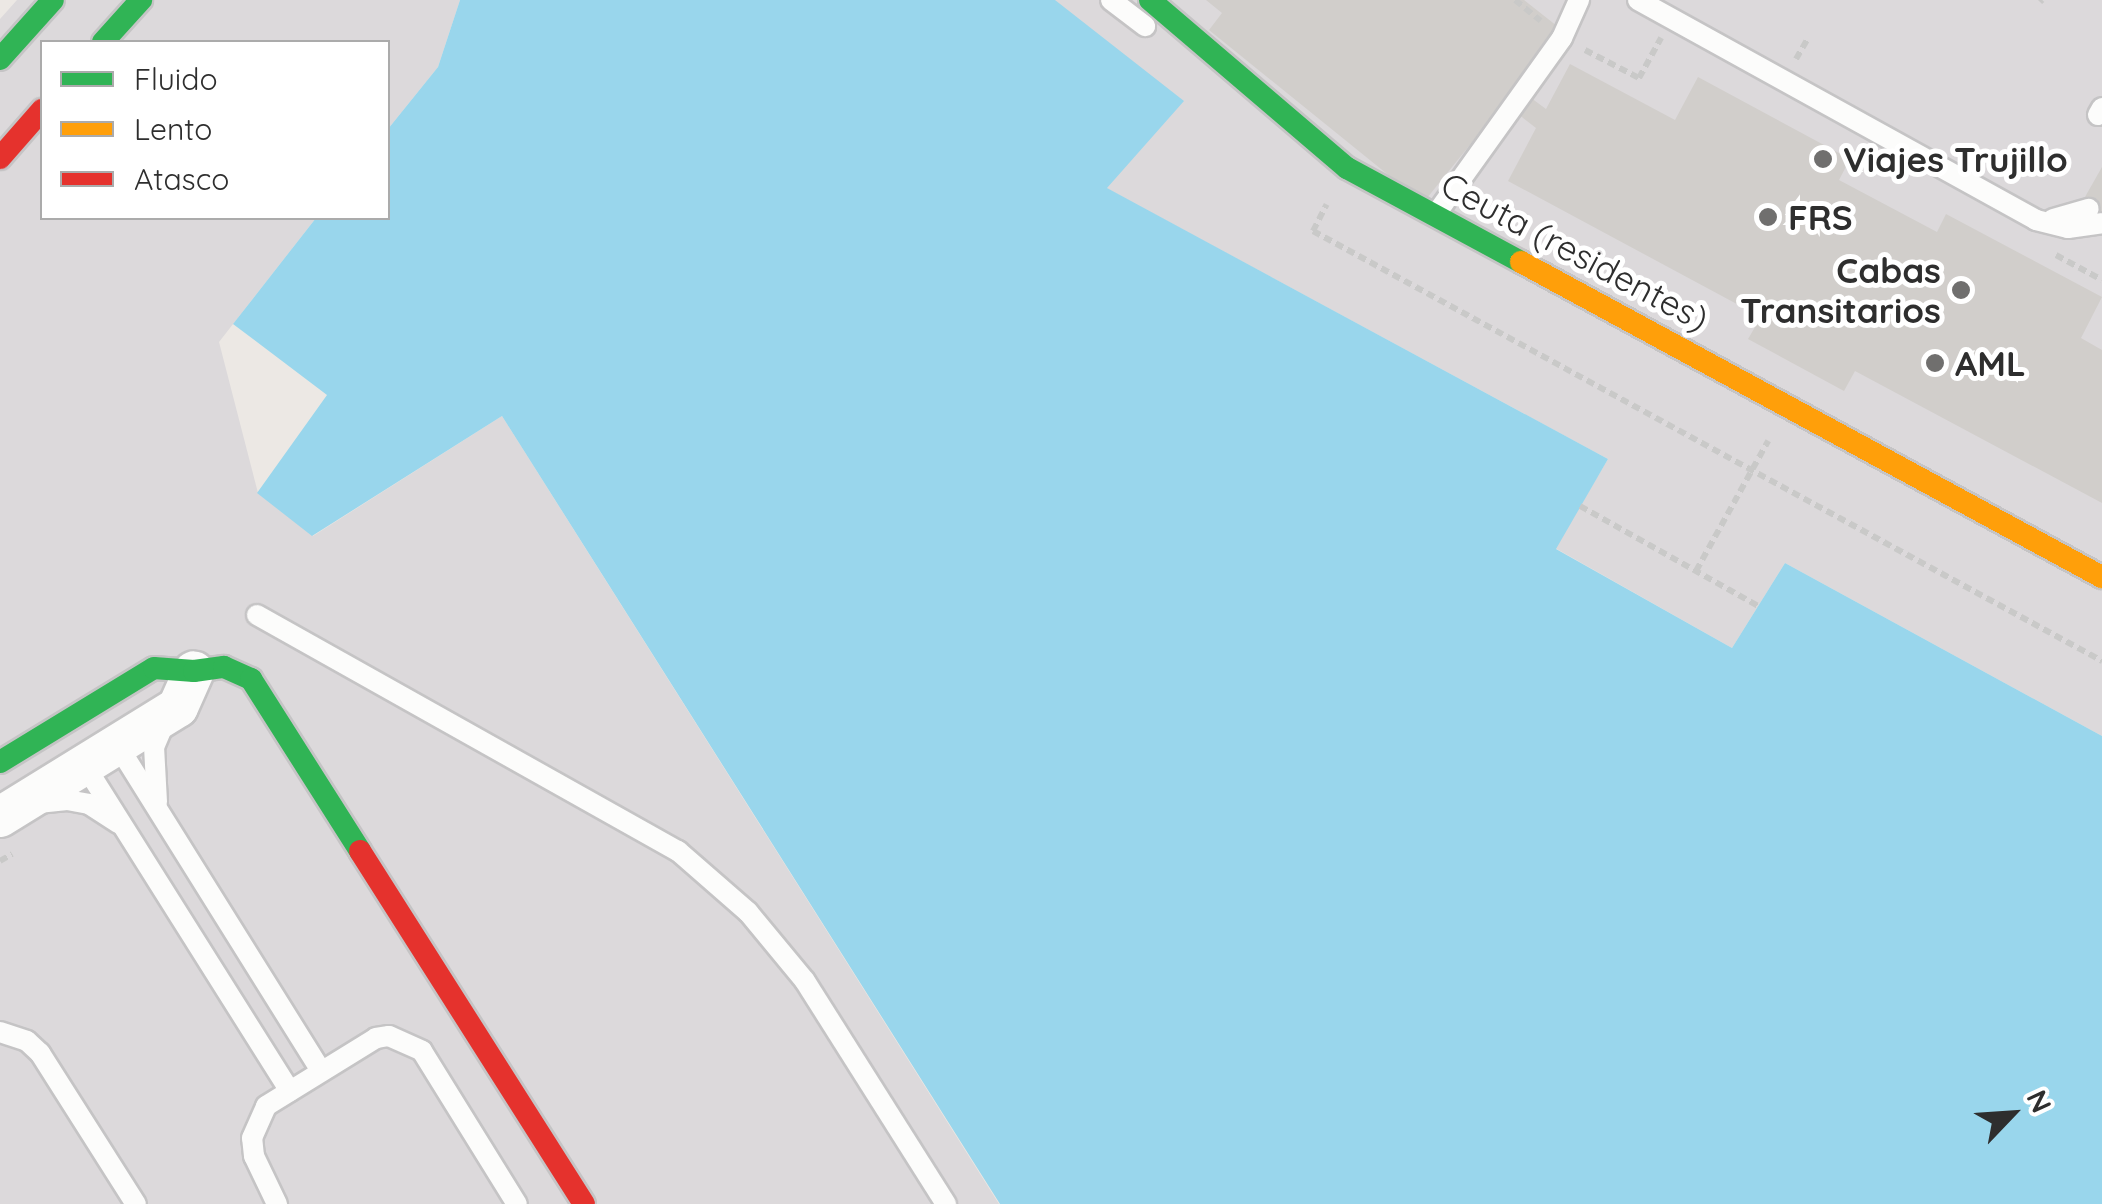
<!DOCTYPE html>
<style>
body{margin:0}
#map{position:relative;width:2102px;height:1204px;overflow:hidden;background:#ece8e4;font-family:Quicksand,sans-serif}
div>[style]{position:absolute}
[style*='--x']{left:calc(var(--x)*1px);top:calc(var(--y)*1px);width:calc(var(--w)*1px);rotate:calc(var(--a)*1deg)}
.industrial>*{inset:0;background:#dcd9db}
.water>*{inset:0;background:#99d6ec}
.building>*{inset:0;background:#d1cecb}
.path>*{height:6px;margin-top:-3px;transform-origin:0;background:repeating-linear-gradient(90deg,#c9c9c8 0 8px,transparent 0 13px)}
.roads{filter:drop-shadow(2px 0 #c5c4c5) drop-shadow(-2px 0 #c5c4c5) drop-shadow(0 2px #c5c4c5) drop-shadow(0 -2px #c5c4c5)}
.lane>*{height:20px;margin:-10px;padding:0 10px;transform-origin:10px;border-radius:10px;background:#fcfcfb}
.street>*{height:40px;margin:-20px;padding:0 20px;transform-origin:20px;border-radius:20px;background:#fcfcfb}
.fast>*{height:22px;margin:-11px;padding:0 11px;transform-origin:11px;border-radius:11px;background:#30b455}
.slow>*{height:22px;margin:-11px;padding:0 11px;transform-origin:11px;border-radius:11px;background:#ff9f0a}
.jam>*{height:22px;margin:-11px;padding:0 11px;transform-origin:11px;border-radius:11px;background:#e5322d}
.path-bridge>*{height:6px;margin-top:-3px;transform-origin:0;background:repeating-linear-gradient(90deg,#c9c9c8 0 8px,transparent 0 13px)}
.dots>*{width:28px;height:28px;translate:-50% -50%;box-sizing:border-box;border:5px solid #fff;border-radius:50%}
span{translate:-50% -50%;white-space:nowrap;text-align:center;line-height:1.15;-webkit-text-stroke:10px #fff;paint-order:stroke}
.poi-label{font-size:35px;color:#2e2e2e;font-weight:700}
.left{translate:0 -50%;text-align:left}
.right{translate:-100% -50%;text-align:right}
.street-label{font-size:35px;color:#2e2e2e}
.legend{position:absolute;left:40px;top:40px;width:350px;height:180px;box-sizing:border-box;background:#fff;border:2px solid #ababab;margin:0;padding:12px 18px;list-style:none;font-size:30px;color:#2e2e2e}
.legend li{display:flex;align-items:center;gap:20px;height:50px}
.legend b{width:50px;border:2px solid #ababab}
.north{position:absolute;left:1962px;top:1064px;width:100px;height:100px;-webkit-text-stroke:8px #fff;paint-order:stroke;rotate:65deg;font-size:28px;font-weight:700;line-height:40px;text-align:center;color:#2e2e2e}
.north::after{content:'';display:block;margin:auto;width:35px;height:45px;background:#2e2e2e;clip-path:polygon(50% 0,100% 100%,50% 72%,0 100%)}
</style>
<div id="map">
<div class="industrial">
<i style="clip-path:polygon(17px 0,460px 0,438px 67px,388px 129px,388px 42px,42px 42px,42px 218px,316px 218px,219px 342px,258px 493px,313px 536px,502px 416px,999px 1204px,0 1204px,0 19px)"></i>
<i style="clip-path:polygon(1055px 0,2102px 0,2102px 736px,1785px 563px,1732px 648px,1555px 548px,1608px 459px,1106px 188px)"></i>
</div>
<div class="water">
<i style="clip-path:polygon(460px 0,1055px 0,1184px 101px,1107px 188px,1608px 459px,1556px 549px,1732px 648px,1785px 563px,2102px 736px,2102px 1204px,1000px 1204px,502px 416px,312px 536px,257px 493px,327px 395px,233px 324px,316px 218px,388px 218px,388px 129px,438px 67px)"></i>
</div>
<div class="building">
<i style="clip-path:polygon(1206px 0,1524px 0,1562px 30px,1516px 87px,1546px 109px,1570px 64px,1675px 120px,1698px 77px,1850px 159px,1839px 180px,1937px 232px,1946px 214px,2102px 297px,2081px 338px,2102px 350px,2102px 503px,1855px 371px,1844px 391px,1748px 339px,1761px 317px,1508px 181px,1536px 128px,1518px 114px,1511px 122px,1494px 115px,1423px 203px,1209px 30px,1222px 13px)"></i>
<i style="clip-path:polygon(2102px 167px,2102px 217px,2081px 204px)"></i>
</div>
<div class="path">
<i style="--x:1515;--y:0;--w:33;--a:39"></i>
<i style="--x:2040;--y:2;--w:3;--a:-45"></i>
<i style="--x:1585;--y:50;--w:61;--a:27.4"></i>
<i style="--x:1639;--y:78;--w:46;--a:-61.2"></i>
<i style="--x:1796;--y:59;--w:24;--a:-60"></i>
<i style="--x:2010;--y:177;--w:23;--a:-59"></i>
<i style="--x:1313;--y:231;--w:30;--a:-63"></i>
<i style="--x:2056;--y:255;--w:52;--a:28.5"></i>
<i style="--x:1580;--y:506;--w:204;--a:29.3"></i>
<i style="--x:1696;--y:571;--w:149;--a:-61"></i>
<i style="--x:0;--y:861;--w:14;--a:-30"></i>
</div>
<div class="roads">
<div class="lane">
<i style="--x:1111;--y:0;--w:43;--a:37.4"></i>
<i style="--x:1638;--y:0;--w:455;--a:28.9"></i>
<i style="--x:2036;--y:220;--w:33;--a:14"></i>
<i style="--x:2068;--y:228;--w:34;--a:-8"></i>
<i style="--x:2098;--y:115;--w:8;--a:-60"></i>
<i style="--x:1436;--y:214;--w:216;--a:-54.4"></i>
<i style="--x:1562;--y:38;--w:42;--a:-65.9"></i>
<i style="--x:2053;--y:219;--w:37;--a:-16"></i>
<i style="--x:257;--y:615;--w:483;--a:29.3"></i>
<i style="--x:678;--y:851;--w:93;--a:41.1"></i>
<i style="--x:748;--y:912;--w:89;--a:50.4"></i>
<i style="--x:805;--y:981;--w:264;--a:57.7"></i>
<i style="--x:113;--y:738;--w:393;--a:58"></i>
<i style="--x:82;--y:761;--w:390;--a:57.8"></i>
<i style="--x:157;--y:802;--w:55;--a:-93.1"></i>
<i style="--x:154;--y:747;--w:25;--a:-67"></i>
<i style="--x:38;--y:803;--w:29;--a:-6"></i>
<i style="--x:67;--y:800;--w:22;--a:10"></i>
<i style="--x:89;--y:804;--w:35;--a:33"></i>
<i style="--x:0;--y:1032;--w:28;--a:18"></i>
<i style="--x:27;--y:1041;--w:18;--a:43"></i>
<i style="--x:40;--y:1053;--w:179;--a:57.6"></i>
<i style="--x:277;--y:1204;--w:53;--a:-115.6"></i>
<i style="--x:254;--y:1156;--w:18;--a:-96"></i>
<i style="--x:252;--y:1138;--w:35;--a:-66"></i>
<i style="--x:266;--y:1106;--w:129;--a:-31.7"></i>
<i style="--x:376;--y:1038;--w:13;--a:-9"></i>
<i style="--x:389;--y:1036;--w:36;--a:24"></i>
<i style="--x:422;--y:1051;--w:180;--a:58.2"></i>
</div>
<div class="street">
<i style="--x:0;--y:817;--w:209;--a:-31.7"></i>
<i style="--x:178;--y:707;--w:39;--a:-66"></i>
</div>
<div class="fast">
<i style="--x:1150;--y:0;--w:259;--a:40.5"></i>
<i style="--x:1347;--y:168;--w:198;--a:28.4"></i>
<i style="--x:103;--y:42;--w:57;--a:-47.9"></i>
<i style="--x:0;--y:59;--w:79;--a:-48.1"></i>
<i style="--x:0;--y:762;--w:180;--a:-31.4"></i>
<i style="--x:154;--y:668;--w:40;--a:4.3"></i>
<i style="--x:194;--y:671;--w:30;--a:-8"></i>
<i style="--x:224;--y:667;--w:30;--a:24"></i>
<i style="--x:251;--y:679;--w:204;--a:57.6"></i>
</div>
<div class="slow">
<i style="--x:1521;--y:262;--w:661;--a:28.47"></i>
</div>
<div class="jam">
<i style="--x:0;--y:158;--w:64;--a:-48.8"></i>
<i style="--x:360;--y:851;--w:418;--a:57.6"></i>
</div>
</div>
<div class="path-bridge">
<i style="--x:1313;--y:231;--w:899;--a:28.59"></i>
</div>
<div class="dots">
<i style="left:1823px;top:159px;background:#706f6e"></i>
<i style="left:1768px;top:217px;background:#706f6e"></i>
<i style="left:1961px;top:290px;background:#706f6e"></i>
<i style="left:1935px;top:363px;background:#706f6e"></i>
</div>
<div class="poi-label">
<span class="left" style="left:1843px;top:159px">Viajes Trujillo</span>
<span class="left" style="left:1788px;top:217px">FRS</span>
<span class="right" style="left:1941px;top:290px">Cabas<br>Transitarios</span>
<span class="left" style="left:1955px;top:363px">AML</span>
</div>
<div class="street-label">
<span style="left:1575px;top:251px;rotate:28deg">Ceuta (residentes)</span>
</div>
<ul class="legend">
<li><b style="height:12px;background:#30b455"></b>Fluido</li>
<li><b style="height:12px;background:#ff9f0a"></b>Lento</li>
<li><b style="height:12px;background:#e5322d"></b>Atasco</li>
</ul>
<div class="north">N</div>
</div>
